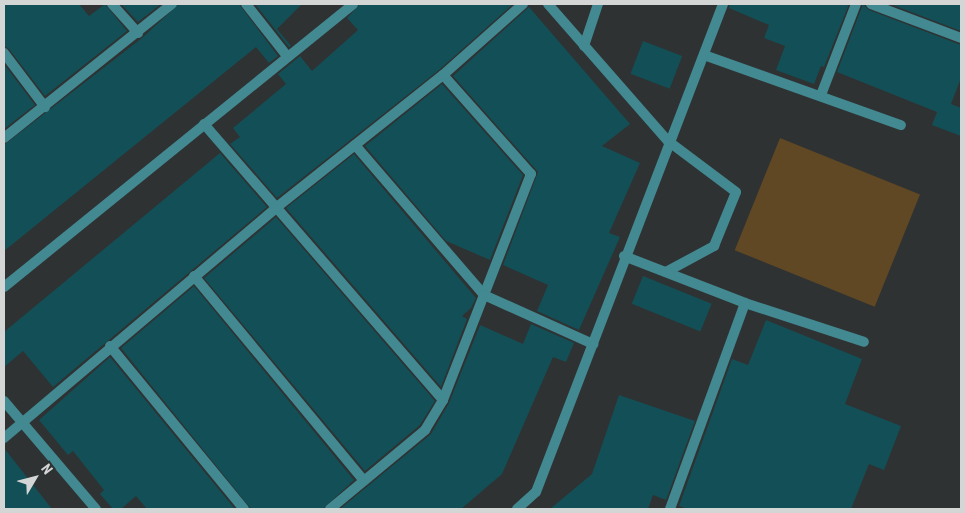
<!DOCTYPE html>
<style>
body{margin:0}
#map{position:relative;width:965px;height:513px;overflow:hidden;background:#2f3233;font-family:"Roboto Condensed",sans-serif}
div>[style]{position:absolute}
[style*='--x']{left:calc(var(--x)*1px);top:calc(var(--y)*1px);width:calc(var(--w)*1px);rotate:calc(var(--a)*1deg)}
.green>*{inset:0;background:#5f4823;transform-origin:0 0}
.building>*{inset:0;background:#134f56;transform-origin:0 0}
.lane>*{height:10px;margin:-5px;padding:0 5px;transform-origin:5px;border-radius:5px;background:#428991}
.street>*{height:10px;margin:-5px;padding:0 5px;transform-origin:5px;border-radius:5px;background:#428991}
span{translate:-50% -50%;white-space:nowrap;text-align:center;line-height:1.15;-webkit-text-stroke:5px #2f3233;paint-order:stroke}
.frame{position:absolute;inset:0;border:5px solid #d4d6d6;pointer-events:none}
.north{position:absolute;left:10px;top:453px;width:50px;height:50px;-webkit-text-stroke:4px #2f3233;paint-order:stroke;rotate:53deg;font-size:14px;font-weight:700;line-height:20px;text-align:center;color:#d4d6d6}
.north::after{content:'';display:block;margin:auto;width:18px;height:22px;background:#d4d6d6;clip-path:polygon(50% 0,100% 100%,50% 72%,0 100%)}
</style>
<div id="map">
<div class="green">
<i style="left:780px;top:138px;width:151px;height:121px;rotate:22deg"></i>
</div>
<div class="building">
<i style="clip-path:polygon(4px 4px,79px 4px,89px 16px,105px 4px,127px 31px,45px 96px,9px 49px,4px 46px)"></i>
<i style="clip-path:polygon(121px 4px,161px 4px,138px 22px)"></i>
<i style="clip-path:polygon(179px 4px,239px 4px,278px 56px,269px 63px,256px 47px,4px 251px,4px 145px,142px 38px)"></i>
<i style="clip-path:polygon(255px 4px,302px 4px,277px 29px,291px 46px,289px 47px)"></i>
<i style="clip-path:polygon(360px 4px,513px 4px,439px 70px,277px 198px,230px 144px,240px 137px,233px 128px,286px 84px,278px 74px,300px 56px,312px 71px,358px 30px,347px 18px)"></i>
<i style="clip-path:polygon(730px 4px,849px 4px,824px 67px,821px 66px,814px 84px,776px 70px,785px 46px,764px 38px,769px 25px,729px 8px)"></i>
<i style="clip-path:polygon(863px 4px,869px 10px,961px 45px,961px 78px,951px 104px,961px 108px,961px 136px,932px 125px,937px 112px,837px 72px)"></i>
<i style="clip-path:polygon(890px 4px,961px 4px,961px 31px)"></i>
<i style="clip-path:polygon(529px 7px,630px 124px,602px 146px,640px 163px,609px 233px,620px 237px,579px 330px,537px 311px,548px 285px,503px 265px,538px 172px,453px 76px)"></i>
<i style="left:643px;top:41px;width:42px;height:35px;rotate:21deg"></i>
<i style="clip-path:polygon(4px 64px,35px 105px,4px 129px)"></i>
<i style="clip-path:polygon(442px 84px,523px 175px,490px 260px,446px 241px,365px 146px)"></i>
<i style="clip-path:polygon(220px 153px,267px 207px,53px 387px,23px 351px,4px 367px,4px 332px)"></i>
<i style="clip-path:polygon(354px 154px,476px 298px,471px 308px,462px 316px,467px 319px,441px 387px,286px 208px)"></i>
<i style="clip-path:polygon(276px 217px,435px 401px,420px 425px,365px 471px,204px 278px)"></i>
<i style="left:643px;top:276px;width:74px;height:30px;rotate:22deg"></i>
<i style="clip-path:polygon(194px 286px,354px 480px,323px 509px,251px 509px,121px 348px)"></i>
<i style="clip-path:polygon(766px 320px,862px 359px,845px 404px,901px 426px,884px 470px,869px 464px,851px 509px,688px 509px,679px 506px,732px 359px,748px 365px)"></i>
<i style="clip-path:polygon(531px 324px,574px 343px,566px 362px,553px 357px,502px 474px,461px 509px,340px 509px,431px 434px,449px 403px,480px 325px,523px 344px)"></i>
<i style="clip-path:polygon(110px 357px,235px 509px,147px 509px,136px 496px,121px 509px,113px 509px,100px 494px,104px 490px,73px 451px,68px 455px,39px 420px)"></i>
<i style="clip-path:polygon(619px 395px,695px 421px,666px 500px,653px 495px,648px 509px,550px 509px,592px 474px)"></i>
<i style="clip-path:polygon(4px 448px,52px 509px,4px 509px)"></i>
</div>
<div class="lane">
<i style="--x:666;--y:272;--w:55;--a:-28.4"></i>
<i style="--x:714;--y:246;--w:58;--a:-67.8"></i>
<i style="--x:736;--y:192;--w:85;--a:-143.1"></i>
</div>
<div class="street">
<i style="--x:112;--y:4;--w:39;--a:48"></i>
<i style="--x:246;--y:4;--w:66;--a:51.7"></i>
<i style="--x:548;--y:4;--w:182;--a:48.8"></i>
<i style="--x:871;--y:4;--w:96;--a:20.7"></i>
<i style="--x:584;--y:46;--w:44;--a:-71.6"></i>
<i style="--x:4;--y:53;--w:68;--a:52.8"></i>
<i style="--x:704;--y:55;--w:209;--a:19.6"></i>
<i style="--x:821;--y:95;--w:97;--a:-69"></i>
<i style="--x:204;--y:124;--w:365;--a:49.1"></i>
<i style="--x:4;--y:138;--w:215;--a:-38.6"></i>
<i style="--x:355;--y:145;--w:198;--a:49.3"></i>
<i style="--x:484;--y:295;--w:130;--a:-68.8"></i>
<i style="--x:531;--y:174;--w:132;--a:-131.6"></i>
<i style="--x:624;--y:256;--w:130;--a:21.2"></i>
<i style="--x:745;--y:303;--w:125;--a:18.1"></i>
<i style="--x:194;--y:276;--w:266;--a:50.3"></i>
<i style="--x:4;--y:287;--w:449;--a:-39"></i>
<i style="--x:110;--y:346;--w:211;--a:50.6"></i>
<i style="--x:4;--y:401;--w:142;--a:49.6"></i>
<i style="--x:4;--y:438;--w:358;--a:-40.2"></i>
<i style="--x:277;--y:207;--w:212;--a:-38.5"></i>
<i style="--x:443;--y:75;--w:107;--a:-41.6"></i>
<i style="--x:330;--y:509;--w:124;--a:-39.7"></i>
<i style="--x:425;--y:430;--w:35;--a:-59"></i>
<i style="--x:443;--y:400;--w:113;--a:-68.7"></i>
<i style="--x:484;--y:295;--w:120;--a:24.2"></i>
<i style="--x:517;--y:509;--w:25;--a:-42"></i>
<i style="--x:536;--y:492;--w:523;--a:-69.03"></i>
<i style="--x:670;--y:509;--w:219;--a:-70"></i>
</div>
<div class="frame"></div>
<div class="north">N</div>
</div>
